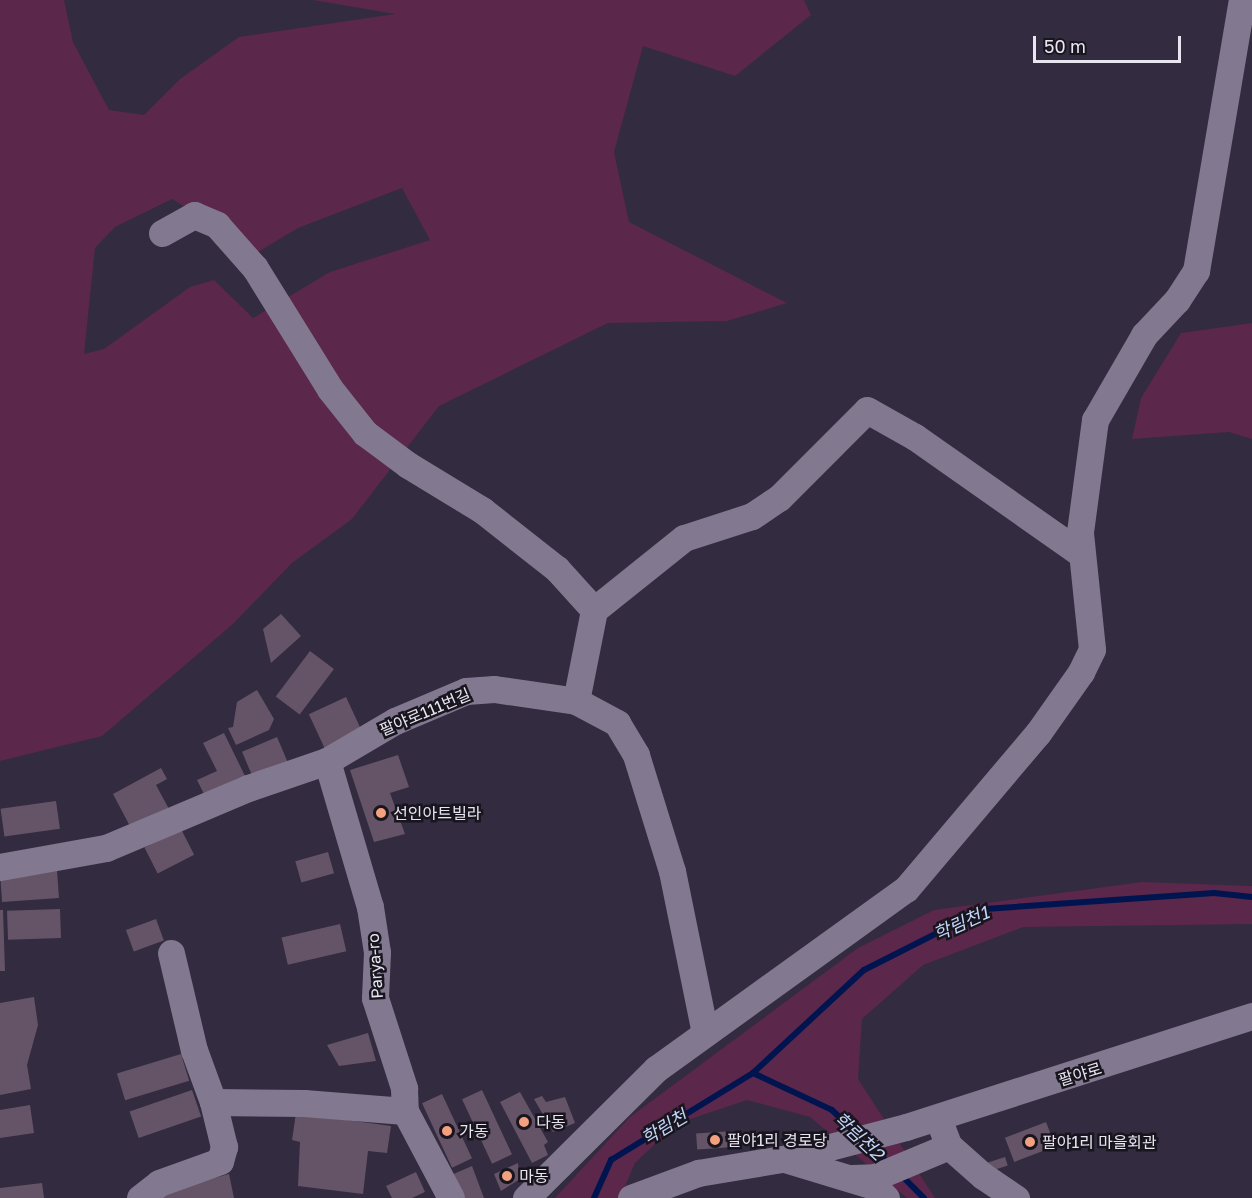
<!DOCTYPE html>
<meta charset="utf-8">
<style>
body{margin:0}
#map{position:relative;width:1252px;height:1198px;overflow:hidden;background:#332b3f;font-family:"Golos Text","Noto Sans KR",sans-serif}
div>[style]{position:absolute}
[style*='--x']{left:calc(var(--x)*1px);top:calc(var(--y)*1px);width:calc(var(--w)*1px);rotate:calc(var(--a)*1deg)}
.green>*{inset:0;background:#5b274a}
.stream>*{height:6px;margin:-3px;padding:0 3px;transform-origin:3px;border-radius:3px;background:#001550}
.building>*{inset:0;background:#655467;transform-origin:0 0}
.minor>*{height:27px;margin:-13.5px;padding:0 13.5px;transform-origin:13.5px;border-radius:13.5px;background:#827990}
.dots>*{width:16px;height:16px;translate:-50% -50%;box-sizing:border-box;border:3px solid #19151e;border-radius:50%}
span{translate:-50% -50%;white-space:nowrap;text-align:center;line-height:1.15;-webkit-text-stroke:5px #19151e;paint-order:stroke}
.street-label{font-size:16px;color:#e8e4f0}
.poi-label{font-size:16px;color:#e8e4f0}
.left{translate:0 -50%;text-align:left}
.water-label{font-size:18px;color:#c2d6fc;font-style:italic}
.scale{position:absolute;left:1033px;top:36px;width:148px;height:27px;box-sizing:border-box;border:3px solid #e8e4f0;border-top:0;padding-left:8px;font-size:18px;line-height:21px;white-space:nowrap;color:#e8e4f0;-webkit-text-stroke:4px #19151e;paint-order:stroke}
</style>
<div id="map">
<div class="green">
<i style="clip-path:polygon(evenodd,0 0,64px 0,73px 42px,109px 110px,144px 115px,180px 79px,239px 37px,395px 14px,313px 0,804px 0,811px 15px,735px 76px,643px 46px,614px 152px,629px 222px,787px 303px,727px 321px,608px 323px,439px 406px,352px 519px,292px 563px,233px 624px,102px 736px,0 761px,0 0,402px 188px,430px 240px,330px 272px,253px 318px,214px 280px,190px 287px,104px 349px,84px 354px,95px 248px,115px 227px,172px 199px,258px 252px,298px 228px,402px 188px)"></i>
<i style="clip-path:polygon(1252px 323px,1252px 439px,1229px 432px,1132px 439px,1141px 398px,1181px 333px)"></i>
<i style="clip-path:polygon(1142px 882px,1252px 886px,1252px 924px,1023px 927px,923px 965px,862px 1019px,858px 1079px,935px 1198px,907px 1198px,810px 1117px,747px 1100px,676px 1124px,635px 1163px,620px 1198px,555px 1198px,630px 1117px,858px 948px,934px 910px)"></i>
</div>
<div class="stream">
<i style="--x:753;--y:1073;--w:87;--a:25.1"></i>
<i style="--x:832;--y:1110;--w:32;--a:44"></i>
<i style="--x:869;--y:1145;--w:26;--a:43"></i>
<i style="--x:900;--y:1174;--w:34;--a:45"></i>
<i style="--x:594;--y:1198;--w:42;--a:-65.9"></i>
<i style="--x:611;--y:1160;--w:167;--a:-31.5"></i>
<i style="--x:753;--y:1073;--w:151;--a:-42.9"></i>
<i style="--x:864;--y:970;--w:136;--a:-26.8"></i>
<i style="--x:985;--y:909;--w:230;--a:-4"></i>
<i style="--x:1214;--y:893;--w:38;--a:6"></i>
</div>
<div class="building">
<i style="clip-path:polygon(281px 614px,301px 636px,271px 663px,263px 629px)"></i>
<i style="left:310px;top:651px;width:30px;height:57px;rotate:37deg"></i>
<i style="clip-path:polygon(257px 690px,274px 719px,269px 730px,236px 745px,228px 728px,233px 727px,237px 702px)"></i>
<i style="left:346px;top:697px;width:38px;height:41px;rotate:65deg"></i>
<i style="clip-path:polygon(224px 733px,246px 778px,206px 798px,197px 780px,217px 771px,203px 743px)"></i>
<i style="left:277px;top:737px;width:28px;height:38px;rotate:67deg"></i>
<i style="clip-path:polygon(398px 755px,409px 787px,390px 793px,405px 834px,374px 842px,350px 770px)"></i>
<i style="clip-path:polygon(161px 768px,167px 779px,156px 785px,169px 809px,132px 830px,113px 794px)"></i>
<i style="left:56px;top:801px;width:28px;height:56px;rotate:82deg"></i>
<i style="left:181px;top:829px;width:29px;height:41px;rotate:63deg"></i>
<i style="left:328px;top:852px;width:22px;height:34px;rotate:74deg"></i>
<i style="left:57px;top:870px;width:28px;height:57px;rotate:86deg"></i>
<i style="left:60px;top:909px;width:29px;height:53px;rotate:88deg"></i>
<i style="clip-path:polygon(0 910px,3px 910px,5px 971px,0 971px)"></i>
<i style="left:156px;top:919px;width:23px;height:32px;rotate:70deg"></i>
<i style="left:340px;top:924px;width:28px;height:60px;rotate:77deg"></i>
<i style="clip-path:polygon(34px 997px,38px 1025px,27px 1065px,31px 1089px,0 1095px,0 1003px)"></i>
<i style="clip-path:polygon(368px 1033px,376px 1061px,339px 1066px,327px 1045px)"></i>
<i style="left:181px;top:1054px;width:28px;height:67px;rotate:73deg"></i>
<i style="left:192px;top:1090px;width:28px;height:66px;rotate:71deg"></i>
<i style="left:482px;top:1090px;width:71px;height:22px;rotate:65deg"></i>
<i style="clip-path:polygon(520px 1092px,548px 1142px,544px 1145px,548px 1155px,532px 1163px,500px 1102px)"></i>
<i style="left:442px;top:1094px;width:71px;height:22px;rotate:65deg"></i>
<i style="clip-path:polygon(542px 1096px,546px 1102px,565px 1097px,575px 1123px,553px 1132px,534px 1099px)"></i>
<i style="clip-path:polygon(30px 1105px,34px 1133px,0 1138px,0 1110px)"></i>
<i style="clip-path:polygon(296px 1113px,391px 1126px,387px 1153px,368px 1151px,363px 1194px,298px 1186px,300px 1142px,292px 1140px)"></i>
<i style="left:1046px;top:1122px;width:26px;height:44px;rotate:69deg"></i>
<i style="left:733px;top:1131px;width:16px;height:37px;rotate:86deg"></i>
<i style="left:1005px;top:1157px;width:9px;height:18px;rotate:72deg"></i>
<i style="clip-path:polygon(518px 1163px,520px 1179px,501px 1191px,494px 1174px)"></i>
<i style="clip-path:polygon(472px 1166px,484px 1198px,457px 1198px,449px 1176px)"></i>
<i style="clip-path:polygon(416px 1172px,425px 1192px,412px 1198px,392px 1198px,386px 1186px)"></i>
<i style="clip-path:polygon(229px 1174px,234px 1198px,154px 1198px,153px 1195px)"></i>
<i style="clip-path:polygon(42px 1183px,44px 1198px,0 1198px,0 1188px)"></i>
</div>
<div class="minor">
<i style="--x:162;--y:233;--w:37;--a:-29"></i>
<i style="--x:194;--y:215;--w:25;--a:23"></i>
<i style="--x:217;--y:225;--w:57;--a:48.5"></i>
<i style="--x:255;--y:268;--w:142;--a:58.2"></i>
<i style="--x:330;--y:389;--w:56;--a:51.5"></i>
<i style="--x:365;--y:433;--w:54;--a:36.7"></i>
<i style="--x:408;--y:465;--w:87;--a:31.3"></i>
<i style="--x:482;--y:510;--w:95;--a:38.2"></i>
<i style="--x:557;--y:569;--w:55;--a:47.9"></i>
<i style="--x:576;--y:701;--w:93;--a:-78.8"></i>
<i style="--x:594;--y:610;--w:115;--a:-38.7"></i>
<i style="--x:684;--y:538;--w:71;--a:-17.9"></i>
<i style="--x:752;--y:516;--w:32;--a:-34"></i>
<i style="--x:779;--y:498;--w:124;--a:-45"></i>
<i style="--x:867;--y:410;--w:55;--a:29.4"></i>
<i style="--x:915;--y:437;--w:202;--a:35.1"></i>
<i style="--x:327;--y:761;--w:152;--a:73.6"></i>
<i style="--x:370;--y:907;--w:46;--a:81.2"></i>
<i style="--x:377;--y:952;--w:46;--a:92.5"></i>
<i style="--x:375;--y:998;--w:95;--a:72.1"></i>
<i style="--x:404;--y:1088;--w:23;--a:88"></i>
<i style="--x:405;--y:1111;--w:98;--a:62.1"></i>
<i style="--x:0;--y:867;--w:108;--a:-10.2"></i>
<i style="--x:106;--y:848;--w:154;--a:-22.9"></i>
<i style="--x:248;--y:788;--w:83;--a:-18.9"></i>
<i style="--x:327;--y:761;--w:79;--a:-30.5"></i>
<i style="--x:395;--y:721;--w:77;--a:-22.9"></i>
<i style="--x:466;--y:691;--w:28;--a:-4"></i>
<i style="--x:494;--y:689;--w:83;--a:8.3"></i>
<i style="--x:576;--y:701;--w:47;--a:28.2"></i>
<i style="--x:617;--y:723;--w:37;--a:59"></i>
<i style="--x:636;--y:755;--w:121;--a:72.8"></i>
<i style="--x:672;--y:871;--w:165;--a:78.5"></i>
<i style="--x:171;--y:953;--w:100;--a:76.7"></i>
<i style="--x:194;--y:1050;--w:55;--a:69.9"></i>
<i style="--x:213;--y:1102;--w:91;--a:0.6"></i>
<i style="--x:304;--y:1103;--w:101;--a:4.5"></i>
<i style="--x:938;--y:1118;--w:30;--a:69"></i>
<i style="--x:949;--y:1146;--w:45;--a:41.4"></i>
<i style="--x:983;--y:1176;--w:40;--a:34"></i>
<i style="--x:785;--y:1159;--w:93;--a:16.9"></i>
<i style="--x:874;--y:1186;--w:17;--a:45"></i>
<i style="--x:852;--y:1178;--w:23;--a:-2"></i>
<i style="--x:875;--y:1177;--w:80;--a:-22.7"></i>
<i style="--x:140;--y:1198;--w:24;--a:-38"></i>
<i style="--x:159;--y:1183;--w:65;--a:-19.8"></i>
<i style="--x:220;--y:1161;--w:15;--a:-74"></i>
<i style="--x:224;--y:1147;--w:46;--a:-103.7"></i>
<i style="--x:526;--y:1198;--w:183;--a:-44.8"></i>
<i style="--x:656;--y:1069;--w:308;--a:-35.8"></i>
<i style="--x:906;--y:889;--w:204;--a:-49.8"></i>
<i style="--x:1038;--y:733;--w:75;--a:-54.8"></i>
<i style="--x:1081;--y:672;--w:25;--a:-64"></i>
<i style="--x:1092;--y:649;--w:118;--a:-95.9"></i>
<i style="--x:1080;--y:532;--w:113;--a:-82.4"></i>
<i style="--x:1095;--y:420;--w:98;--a:-60"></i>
<i style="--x:1144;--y:335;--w:48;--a:-46.7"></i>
<i style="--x:1177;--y:300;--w:35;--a:-57"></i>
<i style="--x:1196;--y:271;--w:275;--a:-80.4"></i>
<i style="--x:631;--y:1198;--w:72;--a:-20.5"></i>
<i style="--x:698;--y:1173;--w:91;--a:-9.5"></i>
<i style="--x:788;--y:1158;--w:122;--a:-14.7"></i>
<i style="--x:906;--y:1127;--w:363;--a:-17.8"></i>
</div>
<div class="dots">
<i style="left:381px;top:813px;background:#f3a081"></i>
<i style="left:524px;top:1122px;background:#f3a081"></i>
<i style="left:447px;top:1131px;background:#f3a081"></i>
<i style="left:715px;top:1140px;background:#f3a081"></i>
<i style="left:1030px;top:1142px;background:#f3a081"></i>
<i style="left:507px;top:1176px;background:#f3a081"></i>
</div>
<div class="street-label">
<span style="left:425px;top:712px;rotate:-23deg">팔야로111번길</span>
<span style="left:375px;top:966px;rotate:-94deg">Parya-ro</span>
<span style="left:1080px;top:1074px;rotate:-17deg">팔야로</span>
</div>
<div class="poi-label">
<span class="left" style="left:393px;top:813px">선인아트빌라</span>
<span class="left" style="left:536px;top:1122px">다동</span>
<span class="left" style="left:459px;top:1131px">가동</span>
<span class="left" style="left:727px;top:1140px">팔야1리 경로당</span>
<span class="left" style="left:1042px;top:1142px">팔야1리 마을회관</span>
<span class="left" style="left:519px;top:1176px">마동</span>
</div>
<div class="water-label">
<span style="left:961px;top:923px;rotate:-24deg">학림천1</span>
<span style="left:664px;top:1127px;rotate:-31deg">학림천</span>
<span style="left:859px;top:1136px;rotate:43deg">학림천2</span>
</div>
<div class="scale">50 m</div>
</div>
